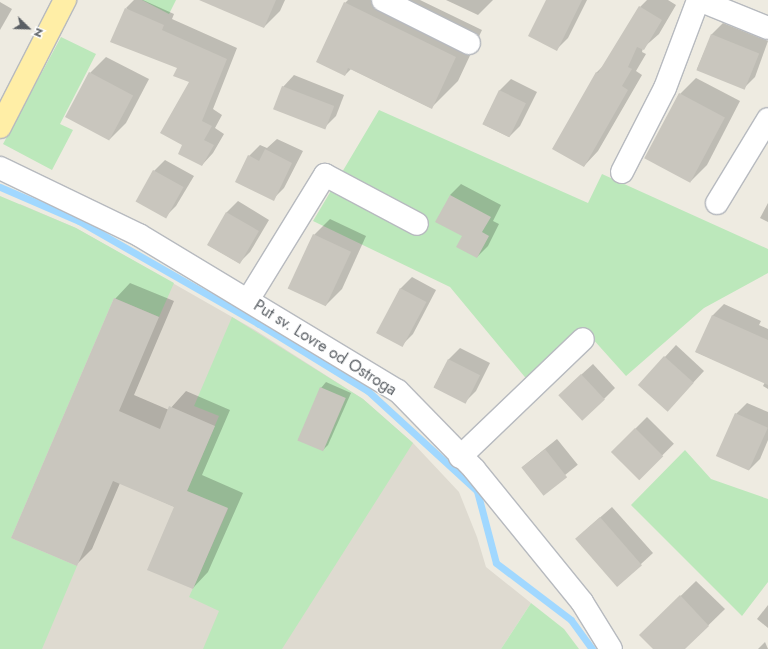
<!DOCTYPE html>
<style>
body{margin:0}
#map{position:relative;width:768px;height:649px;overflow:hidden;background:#eeebe1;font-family:Jost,sans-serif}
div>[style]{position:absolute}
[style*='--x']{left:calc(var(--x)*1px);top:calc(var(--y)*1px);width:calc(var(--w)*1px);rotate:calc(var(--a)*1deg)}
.education>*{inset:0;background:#dedad0}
.green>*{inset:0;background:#bce8bb}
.shadow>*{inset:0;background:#0003;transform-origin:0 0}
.stream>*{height:7px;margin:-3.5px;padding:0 3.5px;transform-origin:3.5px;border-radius:3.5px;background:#a1d8ff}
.building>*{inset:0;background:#c9c6be;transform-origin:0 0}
.roads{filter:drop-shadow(1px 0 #b7babf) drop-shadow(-1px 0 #b7babf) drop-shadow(0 1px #b7babf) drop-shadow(0 -1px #b7babf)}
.minor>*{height:22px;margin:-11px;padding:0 11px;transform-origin:11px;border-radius:11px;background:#fff}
.major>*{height:22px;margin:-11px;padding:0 11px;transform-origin:11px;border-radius:11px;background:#ffeea6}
span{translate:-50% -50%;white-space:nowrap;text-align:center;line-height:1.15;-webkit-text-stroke:3px #fff;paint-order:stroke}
.street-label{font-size:16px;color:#5a5f64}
.north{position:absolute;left:8px;top:8px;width:40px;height:40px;-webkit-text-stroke:3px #fff;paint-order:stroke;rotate:113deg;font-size:11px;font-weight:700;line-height:16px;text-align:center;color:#5a5f64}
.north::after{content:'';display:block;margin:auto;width:14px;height:18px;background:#5a5f64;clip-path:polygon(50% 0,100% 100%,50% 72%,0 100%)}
</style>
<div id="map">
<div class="education">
<i style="clip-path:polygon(20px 204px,76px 228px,255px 330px,363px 399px,413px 443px,459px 492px,477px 537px,486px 567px,531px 603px,501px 649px,0 649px,0 251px)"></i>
</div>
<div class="green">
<i style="clip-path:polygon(142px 0,176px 0,169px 14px)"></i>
<i style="clip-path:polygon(61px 37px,96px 54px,60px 124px,73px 130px,52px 170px,3px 144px)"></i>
<i style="clip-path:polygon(379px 110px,588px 203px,602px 174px,768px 249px,768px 273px,704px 308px,626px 376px,583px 328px,529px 382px,450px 287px,313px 221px)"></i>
<i style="clip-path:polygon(0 196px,76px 228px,174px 283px,159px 317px,114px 298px,11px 538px,77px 566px,42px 649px,0 649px)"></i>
<i style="clip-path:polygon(232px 317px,363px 399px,413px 443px,282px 649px,203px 649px,219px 611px,189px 597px,228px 509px,187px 491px,219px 416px,194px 406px)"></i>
<i style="clip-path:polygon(685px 450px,711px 479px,768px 499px,768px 582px,742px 616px,631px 505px)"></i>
<i style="clip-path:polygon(531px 603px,564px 629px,579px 649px,501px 649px)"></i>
</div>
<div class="shadow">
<i style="clip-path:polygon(134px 0,143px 0,174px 14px,172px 19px,237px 48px,213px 109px,222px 115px,215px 128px,224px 134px,213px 153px,202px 165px,184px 145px,190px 81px,126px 8px)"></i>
<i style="clip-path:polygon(228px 0,285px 0,280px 11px,264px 27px)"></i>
<i style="clip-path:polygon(348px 0,420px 0,482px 30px,458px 81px,431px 108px,351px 69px,345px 75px,345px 3px)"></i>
<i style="clip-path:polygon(446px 0,493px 0,478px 15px)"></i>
<i style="clip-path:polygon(547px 0,587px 0,568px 38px,557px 49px)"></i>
<i style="clip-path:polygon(647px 0,668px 0,676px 5px,659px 34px,643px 48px,642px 52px,646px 54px,636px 71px,642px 75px,598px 151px,584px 166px,554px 149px,597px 72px,606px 63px,640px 7px)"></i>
<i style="clip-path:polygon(0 2px,12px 9px,0 30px)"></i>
<i style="clip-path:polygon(723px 23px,768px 41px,755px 77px,744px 88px,697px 69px,712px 34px)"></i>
<i style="clip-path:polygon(106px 57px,149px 79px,126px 123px,110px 139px,90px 73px)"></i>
<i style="clip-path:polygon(294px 75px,344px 95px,336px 116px,325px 127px,283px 87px)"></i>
<i style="clip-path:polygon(696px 78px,740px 101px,707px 165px,691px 181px,680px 94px)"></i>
<i style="clip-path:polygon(511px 79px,537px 92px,520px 126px,509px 137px,483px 124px,500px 90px)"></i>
<i style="clip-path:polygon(277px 139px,303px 151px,284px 188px,273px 199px,249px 156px,260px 145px,267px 148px)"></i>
<i style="clip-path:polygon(165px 160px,194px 176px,176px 206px,165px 217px,154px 171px)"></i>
<i style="clip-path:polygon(461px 184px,501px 205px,493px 221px,499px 224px,488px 246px,477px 257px,463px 236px,450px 195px)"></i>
<i style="clip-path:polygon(238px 201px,269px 220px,250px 252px,239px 263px,208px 245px,227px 212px)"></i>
<i style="clip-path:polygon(768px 203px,768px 222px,760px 218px)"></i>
<i style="clip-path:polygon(330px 219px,366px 236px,342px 289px,326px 305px,314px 235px)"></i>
<i style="clip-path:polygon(412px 277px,436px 290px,413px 334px,402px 345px,378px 332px,401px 288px)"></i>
<i style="clip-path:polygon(130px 283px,174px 301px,134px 395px,169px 410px,186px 391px,230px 410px,202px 475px,243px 493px,208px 572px,193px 588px,175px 507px,120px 483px,92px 549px,76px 565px,115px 299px)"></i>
<i style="clip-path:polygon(724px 304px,761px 321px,759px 325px,768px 329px,768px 389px,763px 386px,765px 382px,696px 352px,713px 315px)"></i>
<i style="clip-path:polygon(676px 345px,704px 371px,678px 399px,639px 385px)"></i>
<i style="clip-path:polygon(460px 348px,490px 363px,476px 391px,465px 402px,434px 387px,449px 359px)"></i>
<i style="clip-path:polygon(593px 364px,615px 388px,604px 399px,571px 384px)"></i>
<i style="clip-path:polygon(326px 382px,351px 393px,328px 445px,322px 451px,321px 388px)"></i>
<i style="clip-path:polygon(747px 403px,768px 412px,768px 440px,760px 459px,749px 470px,736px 414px)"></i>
<i style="left:647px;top:417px;width:38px;height:49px;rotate:45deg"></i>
<i style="left:557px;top:439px;width:33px;height:45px;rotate:51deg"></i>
<i style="clip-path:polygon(612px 507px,653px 553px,618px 585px,588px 528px)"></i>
<i style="clip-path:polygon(696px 581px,725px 609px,684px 649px,654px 649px,657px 619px)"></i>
<i style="clip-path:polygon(768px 605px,768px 628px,757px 619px)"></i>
<i style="clip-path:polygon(765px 642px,768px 649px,758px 649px)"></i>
</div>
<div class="stream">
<i style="--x:0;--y:187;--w:86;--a:23.3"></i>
<i style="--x:79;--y:221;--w:207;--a:29.8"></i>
<i style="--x:259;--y:324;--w:128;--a:31.6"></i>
<i style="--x:368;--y:391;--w:148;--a:42.5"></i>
<i style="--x:477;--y:491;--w:74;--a:75.2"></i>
<i style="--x:496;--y:563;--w:94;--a:37.2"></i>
<i style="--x:571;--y:620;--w:36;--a:54"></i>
</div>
<div class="building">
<i style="clip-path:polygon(199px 0,276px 0,264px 28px)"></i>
<i style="clip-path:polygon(546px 0,582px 0,557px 51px,528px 36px)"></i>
<i style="clip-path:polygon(344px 2px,456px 57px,432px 109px,348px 68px,345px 76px,316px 62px)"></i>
<i style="clip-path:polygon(639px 6px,662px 20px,644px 50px,637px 47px,628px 67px,632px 69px,622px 86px,628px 90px,584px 167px,552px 149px,596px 72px,598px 73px)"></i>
<i style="clip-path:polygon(125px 8px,164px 25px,162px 30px,227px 59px,202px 121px,212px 126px,204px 140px,214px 145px,202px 166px,178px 154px,182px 145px,160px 133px,189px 82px,173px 76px,177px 68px,110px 42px)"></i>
<i style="left:711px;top:34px;width:52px;height:39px;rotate:22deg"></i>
<i style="left:89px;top:72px;width:50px;height:51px;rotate:28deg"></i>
<i style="left:282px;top:86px;width:56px;height:25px;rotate:21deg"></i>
<i style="left:499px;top:90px;width:30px;height:38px;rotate:26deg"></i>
<i style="left:679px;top:93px;width:52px;height:74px;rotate:28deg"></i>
<i style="clip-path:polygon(265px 149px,292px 163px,274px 201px,235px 182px,248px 155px,259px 161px)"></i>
<i style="left:153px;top:170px;width:35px;height:36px;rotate:29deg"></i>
<i style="clip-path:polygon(450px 195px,491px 217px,482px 232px,489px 236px,477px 258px,456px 247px,462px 236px,435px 222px)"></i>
<i style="left:226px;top:212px;width:38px;height:38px;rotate:30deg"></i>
<i style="left:313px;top:234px;width:42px;height:60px;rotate:25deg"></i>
<i style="left:400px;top:288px;width:30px;height:51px;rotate:28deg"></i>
<i style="clip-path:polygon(114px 298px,159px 317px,119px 411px,160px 429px,169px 406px,215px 426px,187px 491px,228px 508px,193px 589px,147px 570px,174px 507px,113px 481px,77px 566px,11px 538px)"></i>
<i style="clip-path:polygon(712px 315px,768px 340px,768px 385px,695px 352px)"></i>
<i style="left:664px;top:356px;width:40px;height:39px;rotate:42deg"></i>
<i style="left:448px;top:359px;width:36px;height:32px;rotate:27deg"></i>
<i style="left:581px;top:374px;width:35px;height:31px;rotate:47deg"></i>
<i style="left:320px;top:387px;width:28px;height:58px;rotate:23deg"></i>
<i style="left:735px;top:413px;width:36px;height:47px;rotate:24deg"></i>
<i style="left:635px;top:428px;width:40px;height:34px;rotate:45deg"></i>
<i style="left:545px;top:449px;width:36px;height:30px;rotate:52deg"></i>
<i style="left:600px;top:517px;width:64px;height:33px;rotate:49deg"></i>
<i style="clip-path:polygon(680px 595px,709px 626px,685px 649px,653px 649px,639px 635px)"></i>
</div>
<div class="roads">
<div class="minor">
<i style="--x:383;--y:0;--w:96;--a:26.6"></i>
<i style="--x:699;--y:0;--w:74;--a:22.1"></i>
<i style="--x:0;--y:168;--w:154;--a:25.7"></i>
<i style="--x:139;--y:235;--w:302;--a:31.1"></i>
<i style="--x:398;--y:391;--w:109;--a:45.7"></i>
<i style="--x:474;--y:469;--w:171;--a:50.9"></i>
<i style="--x:582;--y:602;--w:55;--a:58.3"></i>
<i style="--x:622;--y:172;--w:94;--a:-62.9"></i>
<i style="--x:665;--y:88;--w:94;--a:-69.4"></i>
<i style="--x:717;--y:203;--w:98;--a:-58.7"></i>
<i style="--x:248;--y:300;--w:147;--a:-58.4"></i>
<i style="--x:325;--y:175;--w:104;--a:28"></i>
<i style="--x:460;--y:457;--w:170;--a:-43.8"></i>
</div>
<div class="major">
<i style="--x:0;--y:127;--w:143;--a:-62.9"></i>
</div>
</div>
<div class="street-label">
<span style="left:325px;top:348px;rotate:32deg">Put sv. Lovre od Ostroga</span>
</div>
<div class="north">N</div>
</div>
